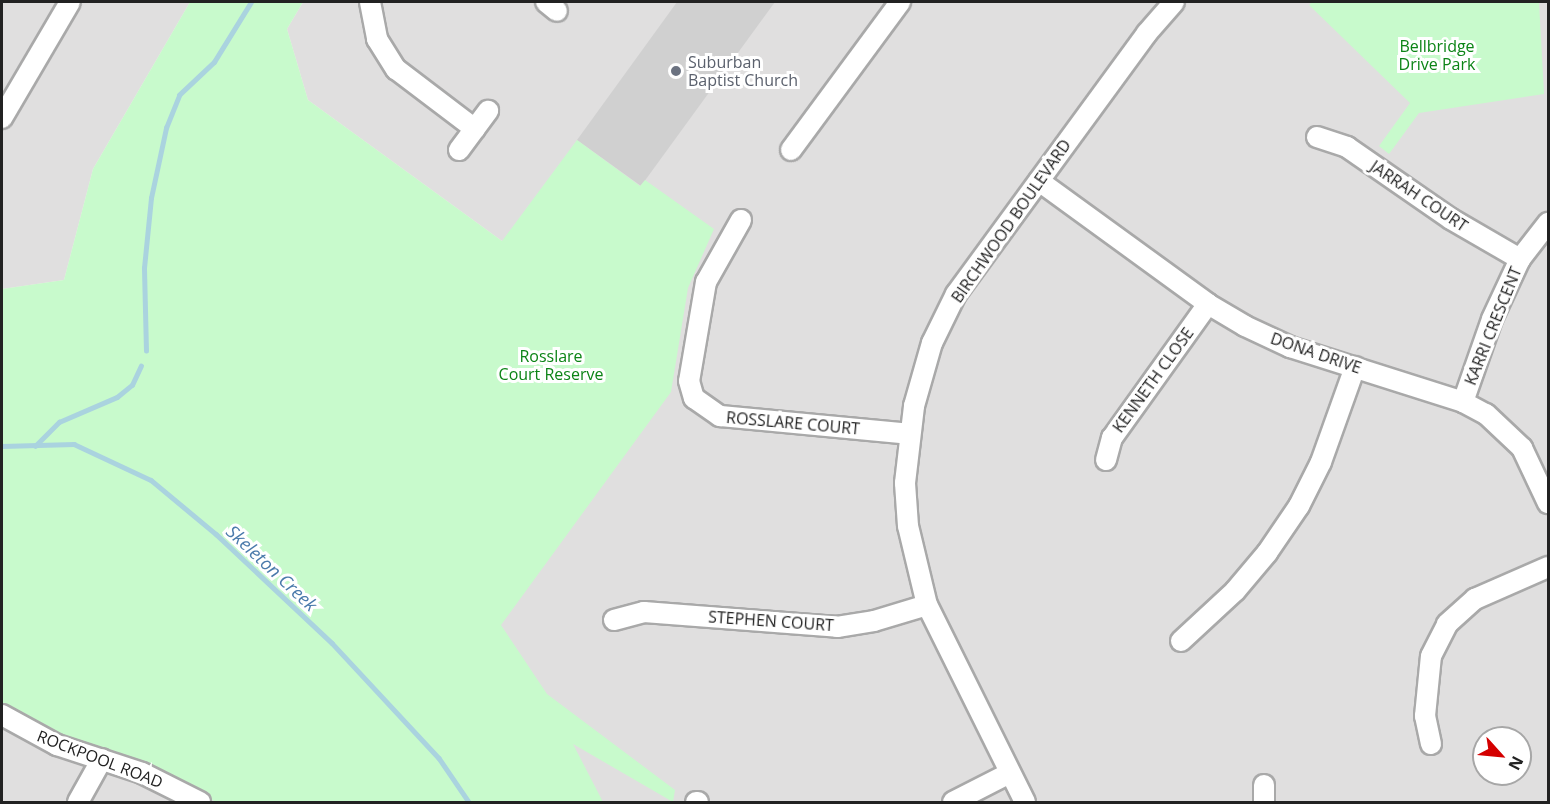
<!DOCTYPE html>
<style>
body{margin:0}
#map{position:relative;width:1550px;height:804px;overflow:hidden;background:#f2efe9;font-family:"Open Sans",sans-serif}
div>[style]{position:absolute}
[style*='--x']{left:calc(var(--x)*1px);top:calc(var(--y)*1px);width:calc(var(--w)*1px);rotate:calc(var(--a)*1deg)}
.residential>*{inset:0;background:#e0dfdf}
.religious>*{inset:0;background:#d0d0d0}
.park>*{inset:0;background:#c8facc}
.stream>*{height:4.5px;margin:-2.25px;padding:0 2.25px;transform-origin:2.25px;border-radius:2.25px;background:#aad3df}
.roads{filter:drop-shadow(2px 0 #a9a9a9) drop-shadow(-2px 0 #a9a9a9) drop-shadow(0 2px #a9a9a9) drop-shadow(0 -2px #a9a9a9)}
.minor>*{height:20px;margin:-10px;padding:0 10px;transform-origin:10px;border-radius:10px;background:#fff}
.dots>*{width:16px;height:16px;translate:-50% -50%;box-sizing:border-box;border:3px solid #fff;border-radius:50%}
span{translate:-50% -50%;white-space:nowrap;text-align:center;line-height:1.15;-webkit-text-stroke:6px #fff;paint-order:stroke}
.park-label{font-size:16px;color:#0c8416}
.worship-label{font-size:16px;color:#5b616d}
.left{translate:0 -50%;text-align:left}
.street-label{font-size:16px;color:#222}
.water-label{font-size:18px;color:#4a7aab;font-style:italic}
.frame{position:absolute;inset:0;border:3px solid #222;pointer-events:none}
.north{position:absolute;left:1472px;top:726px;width:60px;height:60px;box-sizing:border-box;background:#fff;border:2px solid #a7a7a7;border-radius:50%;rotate:117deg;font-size:16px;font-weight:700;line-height:24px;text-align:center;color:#222}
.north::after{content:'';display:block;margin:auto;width:21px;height:27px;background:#d40000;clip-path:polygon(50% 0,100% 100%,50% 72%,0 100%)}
</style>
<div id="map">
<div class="residential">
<i style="clip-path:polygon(2px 2px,190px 2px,93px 169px,64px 280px,2px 289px)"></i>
<i style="clip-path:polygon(evenodd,303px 2px,1548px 2px,1548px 802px,2px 802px,2px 446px,502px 241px,308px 100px,287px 29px,303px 2px,1484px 738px,1520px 738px,1520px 774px,1484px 774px,1484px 738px)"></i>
</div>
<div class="religious">
<i style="clip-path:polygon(677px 2px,775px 2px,641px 186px,577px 140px)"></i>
</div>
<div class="park">
<i style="clip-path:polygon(190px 2px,303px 2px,287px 29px,308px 100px,502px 241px,577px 140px,640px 186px,645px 180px,714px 229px,688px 288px,671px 392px,501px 625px,547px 694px,675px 790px,673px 802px,573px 744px,603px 802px,216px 802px,162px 772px,63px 737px,2px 703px,2px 289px,64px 280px,93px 169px)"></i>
<i style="clip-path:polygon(1312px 2px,1539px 2px,1544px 94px,1419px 113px,1389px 154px,1379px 146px,1410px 103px,1309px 5px)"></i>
</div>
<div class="stream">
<i style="--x:146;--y:351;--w:83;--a:-91.4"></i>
<i style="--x:144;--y:268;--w:70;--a:-84.3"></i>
<i style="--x:151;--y:198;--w:72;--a:-77.9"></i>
<i style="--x:166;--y:128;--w:35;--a:-68"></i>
<i style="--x:179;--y:95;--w:48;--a:-43.3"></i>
<i style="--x:214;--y:62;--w:70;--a:-58.3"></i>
<i style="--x:2;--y:446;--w:72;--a:-1.6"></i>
<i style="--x:74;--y:444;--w:85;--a:25.1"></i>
<i style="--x:151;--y:480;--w:85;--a:39.7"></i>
<i style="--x:216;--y:534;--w:159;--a:43.2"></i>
<i style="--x:332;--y:643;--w:157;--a:47.1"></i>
<i style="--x:439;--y:758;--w:53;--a:55.7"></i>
<i style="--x:35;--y:446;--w:34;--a:-45"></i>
<i style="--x:59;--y:422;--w:63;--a:-23.3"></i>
<i style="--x:117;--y:397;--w:19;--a:-39"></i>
<i style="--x:132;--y:385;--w:21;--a:-65"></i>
</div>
<div class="roads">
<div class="minor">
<i style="--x:370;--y:2;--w:38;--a:79"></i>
<i style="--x:377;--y:39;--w:36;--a:58"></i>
<i style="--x:396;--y:69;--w:99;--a:37.2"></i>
<i style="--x:546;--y:2;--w:14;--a:39"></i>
<i style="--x:2;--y:118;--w:134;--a:-59.6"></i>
<i style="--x:1317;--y:137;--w:32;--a:18"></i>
<i style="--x:1347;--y:147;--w:126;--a:34.7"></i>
<i style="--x:1451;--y:219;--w:80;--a:30.1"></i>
<i style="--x:459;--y:150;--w:49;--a:-53.4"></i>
<i style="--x:791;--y:150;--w:184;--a:-53.6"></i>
<i style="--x:1039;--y:181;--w:209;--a:36"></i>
<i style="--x:1208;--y:304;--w:43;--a:30.7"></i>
<i style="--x:1245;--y:326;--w:50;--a:25"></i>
<i style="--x:1290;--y:347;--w:182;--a:17.6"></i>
<i style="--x:1463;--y:402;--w:26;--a:28"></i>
<i style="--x:1486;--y:414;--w:50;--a:43.4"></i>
<i style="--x:1522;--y:448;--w:61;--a:64.7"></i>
<i style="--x:741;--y:220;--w:71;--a:119.4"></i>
<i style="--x:706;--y:282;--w:100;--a:99.7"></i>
<i style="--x:689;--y:381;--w:18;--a:74"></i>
<i style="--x:694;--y:398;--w:32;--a:35"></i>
<i style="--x:720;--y:416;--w:190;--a:5.4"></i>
<i style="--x:1463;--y:402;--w:88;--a:-70.7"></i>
<i style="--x:1492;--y:319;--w:66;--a:-65"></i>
<i style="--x:1520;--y:259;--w:46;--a:-52.1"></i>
<i style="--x:1106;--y:460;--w:23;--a:-75"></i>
<i style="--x:1112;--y:438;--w:165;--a:-54.4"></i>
<i style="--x:614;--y:620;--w:31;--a:-15"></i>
<i style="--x:644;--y:612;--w:194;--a:4.4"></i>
<i style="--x:837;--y:627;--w:37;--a:-9"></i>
<i style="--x:874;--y:621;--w:55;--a:-16.8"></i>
<i style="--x:1181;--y:641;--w:74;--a:-42.8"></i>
<i style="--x:1235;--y:591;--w:50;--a:-49.9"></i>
<i style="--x:1267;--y:553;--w:57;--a:-55.8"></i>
<i style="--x:1299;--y:506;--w:49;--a:-63.4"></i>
<i style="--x:1321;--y:462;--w:101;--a:-70.3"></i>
<i style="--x:2;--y:715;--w:63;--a:28.6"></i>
<i style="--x:57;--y:745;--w:89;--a:18.2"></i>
<i style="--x:142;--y:773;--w:65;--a:26.6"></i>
<i style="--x:1431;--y:744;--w:29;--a:-102"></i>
<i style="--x:1425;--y:716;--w:60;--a:-84.3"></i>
<i style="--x:1431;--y:656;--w:36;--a:-63"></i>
<i style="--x:1447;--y:624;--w:38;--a:-42"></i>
<i style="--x:1475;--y:599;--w:80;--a:-23.7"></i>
<i style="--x:1264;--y:785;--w:17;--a:90"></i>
<i style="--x:78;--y:802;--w:49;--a:-60.8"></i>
<i style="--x:696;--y:802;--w:2;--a:0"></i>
<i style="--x:953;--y:802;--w:64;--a:-27"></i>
<i style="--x:1025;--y:802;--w:220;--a:-116.4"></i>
<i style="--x:927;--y:605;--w:81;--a:-103.5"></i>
<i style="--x:908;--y:526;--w:43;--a:-94"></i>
<i style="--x:905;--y:483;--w:78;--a:-83.3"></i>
<i style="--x:914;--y:406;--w:66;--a:-74.1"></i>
<i style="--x:932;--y:343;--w:55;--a:-63.9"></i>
<i style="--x:956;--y:294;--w:323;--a:-53.8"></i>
<i style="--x:1147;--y:33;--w:41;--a:-48.9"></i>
</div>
</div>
<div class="dots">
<i style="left:676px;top:71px;background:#6b7280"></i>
</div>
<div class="park-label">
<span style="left:1437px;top:55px">Bellbridge<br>Drive Park</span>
<span style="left:551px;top:365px">Rosslare<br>Court Reserve</span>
</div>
<div class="worship-label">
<span class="left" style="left:688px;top:71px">Suburban<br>Baptist Church</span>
</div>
<div class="street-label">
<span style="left:1419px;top:196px;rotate:34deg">JARRAH COURT</span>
<span style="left:1011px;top:221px;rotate:-55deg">BIRCHWOOD BOULEVARD</span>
<span style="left:1493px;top:326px;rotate:-68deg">KARRI CRESCENT</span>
<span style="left:1316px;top:353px;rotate:19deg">DONA DRIVE</span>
<span style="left:1153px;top:380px;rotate:-54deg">KENNETH CLOSE</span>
<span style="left:793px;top:423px;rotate:5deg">ROSSLARE COURT</span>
<span style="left:771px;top:621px;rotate:4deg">STEPHEN COURT</span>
<span style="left:100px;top:759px;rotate:21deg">ROCKPOOL ROAD</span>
</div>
<div class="water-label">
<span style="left:272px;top:568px;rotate:43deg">Skeleton Creek</span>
</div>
<div class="frame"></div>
<div class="north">N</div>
</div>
